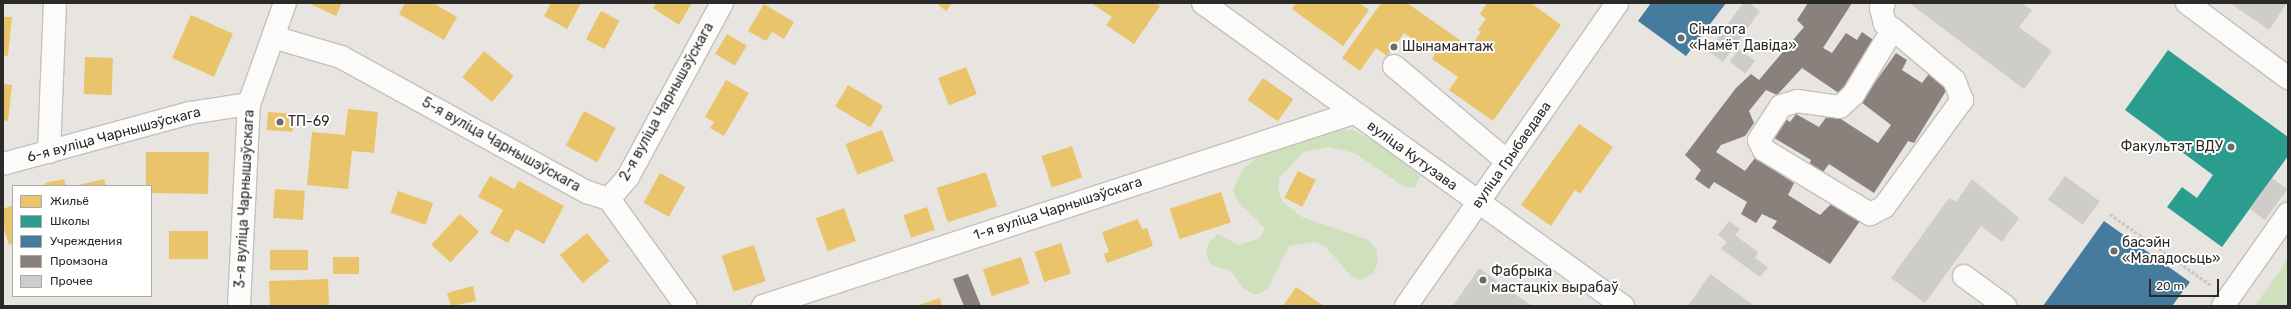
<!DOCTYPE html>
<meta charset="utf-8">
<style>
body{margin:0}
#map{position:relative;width:2291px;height:309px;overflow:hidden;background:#e8e4e0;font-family:Rubik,sans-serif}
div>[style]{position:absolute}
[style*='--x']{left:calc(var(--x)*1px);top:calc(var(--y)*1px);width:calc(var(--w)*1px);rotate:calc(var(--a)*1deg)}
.green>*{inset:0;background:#cee1bc}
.homes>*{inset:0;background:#e9c46a;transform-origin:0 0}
.schools>*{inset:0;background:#2a9d8f}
.public>*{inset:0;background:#457b9d}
.industry>*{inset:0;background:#8a817c}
.building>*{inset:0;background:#cfcdca;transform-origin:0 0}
.path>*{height:2.5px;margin-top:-1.25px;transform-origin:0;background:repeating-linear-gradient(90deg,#c6c6c5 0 3px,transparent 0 5px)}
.roads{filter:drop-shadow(1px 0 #c2c1c1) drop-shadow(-1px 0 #c2c1c1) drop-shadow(0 1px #c2c1c1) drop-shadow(0 -1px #c2c1c1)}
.minor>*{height:22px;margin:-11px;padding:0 11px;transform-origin:11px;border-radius:11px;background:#fcfbfa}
.dots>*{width:11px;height:11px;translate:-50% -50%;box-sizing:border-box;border:2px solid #fff;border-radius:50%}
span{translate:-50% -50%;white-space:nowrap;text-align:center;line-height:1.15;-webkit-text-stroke:4px #fff;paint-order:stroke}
.poi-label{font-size:14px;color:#2a2a2a}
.left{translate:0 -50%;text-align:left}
.right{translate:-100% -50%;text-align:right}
.street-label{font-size:14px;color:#2a2a2a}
.frame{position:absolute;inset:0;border:4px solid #2a2a2a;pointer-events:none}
.legend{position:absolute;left:12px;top:185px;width:140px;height:112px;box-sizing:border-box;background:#fff;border:1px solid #aaa;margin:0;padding:5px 7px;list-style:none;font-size:12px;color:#2a2a2a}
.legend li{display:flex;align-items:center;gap:8px;height:20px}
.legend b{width:20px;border:1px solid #aaa}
.scale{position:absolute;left:2149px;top:279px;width:70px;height:18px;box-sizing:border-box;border:2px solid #2a2a2a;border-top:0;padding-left:5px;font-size:12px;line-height:14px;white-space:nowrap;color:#2a2a2a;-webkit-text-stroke:3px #fff;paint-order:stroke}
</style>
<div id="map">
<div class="green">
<i style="clip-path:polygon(1329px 129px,1353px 130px,1394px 152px,1420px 176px,1415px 188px,1403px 186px,1354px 153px,1329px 147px,1304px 152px,1279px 178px,1278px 191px,1283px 202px,1302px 217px,1369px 240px,1377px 250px,1378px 262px,1373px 273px,1362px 280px,1351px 276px,1326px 247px,1315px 242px,1289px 246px,1267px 290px,1255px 295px,1244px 289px,1231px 271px,1211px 265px,1206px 254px,1209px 242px,1218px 234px,1239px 245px,1260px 238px,1265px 228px,1238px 202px,1233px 190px,1243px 169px,1262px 154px)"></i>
<i style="clip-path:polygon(2288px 259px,2288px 306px,2255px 306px)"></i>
</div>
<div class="homes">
<i style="clip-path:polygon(308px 3px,342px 3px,336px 16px)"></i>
<i style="clip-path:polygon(405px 3px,433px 3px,457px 17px,444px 40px,399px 14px)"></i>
<i style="clip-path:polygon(551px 3px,581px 3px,567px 29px,544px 16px)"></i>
<i style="clip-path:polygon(656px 3px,692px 3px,679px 25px,653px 8px)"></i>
<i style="clip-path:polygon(936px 3px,952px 3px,946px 11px)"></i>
<i style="clip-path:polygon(1091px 3px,1155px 3px,1160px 6px,1134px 44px,1106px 25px,1112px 17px)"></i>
<i style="clip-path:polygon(1296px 3px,1359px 3px,1369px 10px,1343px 46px,1292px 9px)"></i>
<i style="clip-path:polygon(1381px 3px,1407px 3px,1477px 52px,1482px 45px,1475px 40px,1481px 32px,1478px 30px,1486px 19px,1480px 14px,1487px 3px,1531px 3px,1561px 25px,1493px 121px,1449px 90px,1458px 77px,1432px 59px,1435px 54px,1404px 33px,1387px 56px,1376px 48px,1360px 71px,1342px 58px)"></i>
<i style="clip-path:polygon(764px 4px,794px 22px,784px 39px,772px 32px,766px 41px,748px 31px)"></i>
<i style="left:601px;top:11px;width:21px;height:32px;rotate:28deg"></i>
<i style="left:191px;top:15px;width:46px;height:47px;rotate:24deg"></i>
<i style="clip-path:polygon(3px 17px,12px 17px,8px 56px,3px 55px)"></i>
<i style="left:727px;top:34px;width:23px;height:23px;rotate:31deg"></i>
<i style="left:484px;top:51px;width:39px;height:34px;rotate:40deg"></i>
<i style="left:85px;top:57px;width:28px;height:37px;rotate:2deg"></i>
<i style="left:966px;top:67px;width:29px;height:30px;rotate:68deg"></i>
<i style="left:1263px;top:78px;width:37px;height:27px;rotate:35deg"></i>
<i style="clip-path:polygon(726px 80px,749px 93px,724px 136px,710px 128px,714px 122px,705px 117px)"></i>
<i style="clip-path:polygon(3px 84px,12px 85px,8px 121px,3px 120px)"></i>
<i style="left:848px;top:85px;width:41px;height:25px;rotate:31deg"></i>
<i style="clip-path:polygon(348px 109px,378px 112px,374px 153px,352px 151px,348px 189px,307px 185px,312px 132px,345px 135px)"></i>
<i style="left:584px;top:111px;width:36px;height:39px;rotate:28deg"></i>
<i style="left:268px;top:112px;width:26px;height:18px;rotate:4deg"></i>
<i style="clip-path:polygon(1579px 124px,1613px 147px,1580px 194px,1575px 190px,1551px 226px,1521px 205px)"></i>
<i style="left:882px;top:130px;width:33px;height:39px;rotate:69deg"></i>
<i style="left:1072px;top:146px;width:33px;height:32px;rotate:72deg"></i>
<i style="clip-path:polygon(146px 152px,209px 152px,208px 194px,151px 193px,151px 186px,146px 186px)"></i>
<i style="left:1298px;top:171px;width:20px;height:30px;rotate:27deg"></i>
<i style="left:986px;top:172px;width:36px;height:52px;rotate:72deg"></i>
<i style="left:660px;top:173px;width:29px;height:34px;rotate:29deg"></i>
<i style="clip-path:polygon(490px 176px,514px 189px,519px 181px,564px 206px,544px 244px,516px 229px,508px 243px,490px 233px,503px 210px,478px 197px)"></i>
<i style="clip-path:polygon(64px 179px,66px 186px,45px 186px,45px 183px)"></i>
<i style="clip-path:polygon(104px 179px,106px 186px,79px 186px,79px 185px)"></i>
<i style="left:275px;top:189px;width:30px;height:29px;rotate:4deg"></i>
<i style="left:398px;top:191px;width:37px;height:23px;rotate:19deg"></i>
<i style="left:1221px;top:192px;width:32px;height:54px;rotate:72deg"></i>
<i style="clip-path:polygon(13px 205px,13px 243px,9px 245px,3px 226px,3px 209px)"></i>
<i style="left:927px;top:207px;width:24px;height:25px;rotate:71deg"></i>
<i style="left:844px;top:208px;width:35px;height:30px;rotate:70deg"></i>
<i style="left:460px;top:214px;width:26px;height:42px;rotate:43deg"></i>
<i style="clip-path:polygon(1138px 219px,1142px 229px,1147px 228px,1153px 246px,1107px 263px,1104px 254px,1109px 252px,1102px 232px)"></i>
<i style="left:169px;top:231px;width:39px;height:28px"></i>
<i style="left:587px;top:233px;width:36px;height:35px;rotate:51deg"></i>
<i style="left:1061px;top:243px;width:32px;height:28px;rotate:72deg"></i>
<i style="left:754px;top:245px;width:38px;height:34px;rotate:72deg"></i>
<i style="left:270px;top:250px;width:38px;height:20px"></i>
<i style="left:333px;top:257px;width:26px;height:17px"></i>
<i style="left:1021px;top:257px;width:28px;height:40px;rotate:72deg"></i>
<i style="left:328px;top:279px;width:27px;height:59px;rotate:88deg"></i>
<i style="clip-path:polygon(473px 286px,476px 301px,451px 306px,447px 293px)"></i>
<i style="clip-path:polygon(1296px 287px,1324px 306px,1283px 306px)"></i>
<i style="clip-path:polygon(940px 298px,942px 306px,916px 306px)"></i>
</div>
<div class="schools">
<i style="clip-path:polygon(2168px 50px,2288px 137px,2288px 156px,2222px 247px,2167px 207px,2182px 187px,2197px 198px,2213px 175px,2125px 110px)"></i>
</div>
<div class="public">
<i style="clip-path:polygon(1651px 3px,1726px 3px,1686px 56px,1638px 21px)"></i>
<i style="clip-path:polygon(2104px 221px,2190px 282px,2172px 306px,2043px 306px)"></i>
</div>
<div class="industry">
<i style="clip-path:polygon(1808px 3px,1852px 3px,1823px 48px,1832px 53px,1846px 33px,1857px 40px,1862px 32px,1876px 42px,1840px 94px,1802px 68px,1777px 95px,1766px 90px,1749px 111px,1754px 123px,1745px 136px,1721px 145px,1716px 152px,1745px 171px,1755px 158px,1794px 183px,1788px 195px,1820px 215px,1833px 202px,1860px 221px,1830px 264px,1772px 228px,1777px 221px,1762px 214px,1756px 223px,1741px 214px,1747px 202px,1714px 182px,1709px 189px,1695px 179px,1701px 170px,1685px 155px,1736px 88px,1751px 74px,1759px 80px,1804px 27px,1797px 20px)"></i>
<i style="clip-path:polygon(1896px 53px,1907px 60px,1902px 70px,1922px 83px,1931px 71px,1949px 86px,1914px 143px,1908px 141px,1874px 193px,1829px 164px,1823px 172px,1809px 165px,1811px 160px,1769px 135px,1782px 116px,1790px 122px,1796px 114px,1819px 127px,1830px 112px,1878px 143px,1891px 125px,1861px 102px)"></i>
<i style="clip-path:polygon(968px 274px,981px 306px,964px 306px,953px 279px)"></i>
</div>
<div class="building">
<i style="clip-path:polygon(1743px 3px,1749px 3px,1760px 11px,1723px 62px,1708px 51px)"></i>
<i style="clip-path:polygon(1909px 3px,2022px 3px,2032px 10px,2019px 27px,2052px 51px,2024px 89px)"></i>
<i style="clip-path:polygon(2230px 3px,2287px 3px,2269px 30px)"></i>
<i style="left:1739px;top:49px;width:20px;height:16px;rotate:37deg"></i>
<i style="left:2065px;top:176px;width:43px;height:29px;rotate:36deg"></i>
<i style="left:2272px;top:178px;width:19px;height:38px;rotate:36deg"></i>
<i style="clip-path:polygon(1972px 179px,2019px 218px,2002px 242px,1981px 226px,1925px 303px,1891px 278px,1949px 198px,1956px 202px)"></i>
<i style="clip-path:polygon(1729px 221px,1740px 229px,1735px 235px,1758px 252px,1755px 258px,1768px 267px,1760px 277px,1721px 249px,1727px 242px,1718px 235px)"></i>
<i style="clip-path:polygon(1479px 268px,1512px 292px,1532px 306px,1453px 306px)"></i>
<i style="clip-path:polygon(1710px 274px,1755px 306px,1688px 306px)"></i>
</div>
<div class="path">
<i style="--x:2110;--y:214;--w:123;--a:35.1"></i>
</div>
<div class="roads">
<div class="minor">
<i style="--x:1203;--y:3;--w:518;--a:35.81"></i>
<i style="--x:1884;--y:3;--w:6;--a:121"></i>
<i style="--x:1881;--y:8;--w:16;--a:76"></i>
<i style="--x:1885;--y:24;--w:9;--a:32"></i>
<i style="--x:1893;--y:29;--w:80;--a:39.9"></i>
<i style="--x:1954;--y:80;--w:22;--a:68"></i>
<i style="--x:1962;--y:100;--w:132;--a:126.1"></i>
<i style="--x:1884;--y:207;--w:16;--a:153"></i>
<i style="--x:1870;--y:214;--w:124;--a:-148.9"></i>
<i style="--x:1764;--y:150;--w:11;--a:-117"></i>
<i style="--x:1759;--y:140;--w:40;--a:-57.1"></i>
<i style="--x:1781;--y:106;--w:17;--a:-17"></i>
<i style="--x:1797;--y:101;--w:43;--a:7.9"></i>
<i style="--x:1840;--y:107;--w:18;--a:-43"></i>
<i style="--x:1853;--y:95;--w:77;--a:-58.8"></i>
<i style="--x:2187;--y:3;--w:126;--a:36.6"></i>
<i style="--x:273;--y:37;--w:71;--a:16.4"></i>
<i style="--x:341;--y:57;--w:281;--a:28.8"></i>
<i style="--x:587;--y:192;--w:23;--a:18"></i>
<i style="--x:609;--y:199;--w:132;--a:54.3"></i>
<i style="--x:1394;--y:66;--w:148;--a:40.1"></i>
<i style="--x:49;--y:152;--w:149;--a:-87.7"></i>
<i style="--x:3;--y:164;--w:194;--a:-15.3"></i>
<i style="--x:190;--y:113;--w:60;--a:-8.7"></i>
<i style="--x:609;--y:199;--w:29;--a:-49"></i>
<i style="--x:628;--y:177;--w:198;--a:-61.6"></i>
<i style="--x:1964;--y:276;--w:51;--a:36.2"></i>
<i style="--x:239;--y:306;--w:202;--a:-87.2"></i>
<i style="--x:249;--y:104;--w:107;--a:-70.4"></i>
<i style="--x:763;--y:306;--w:621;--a:-18.11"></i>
<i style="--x:1406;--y:306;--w:369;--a:-55.1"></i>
<i style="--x:2223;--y:306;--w:113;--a:-54.8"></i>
</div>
</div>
<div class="dots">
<i style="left:1681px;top:38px;background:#6c6b6a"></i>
<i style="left:1394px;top:47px;background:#6c6b6a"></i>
<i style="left:280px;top:122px;background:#6c6b6a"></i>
<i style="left:2231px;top:147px;background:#6c6b6a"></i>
<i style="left:2114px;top:251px;background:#6c6b6a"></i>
<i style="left:1483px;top:280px;background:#6c6b6a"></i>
</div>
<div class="poi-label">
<span class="left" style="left:1689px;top:38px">Сінагога<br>«Намёт Давіда»</span>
<span class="left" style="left:1402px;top:47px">Шынамантаж</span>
<span class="left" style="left:288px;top:122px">ТП-69</span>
<span class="right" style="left:2223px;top:147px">Факультэт ВДУ</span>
<span class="left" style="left:2122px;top:251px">басэйн<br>«Маладосьць»</span>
<span class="left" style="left:1491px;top:280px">Фабрыка<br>мастацкіх вырабаў</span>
</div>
<div class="street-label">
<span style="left:667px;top:102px;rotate:-61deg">2-я вуліца Чарнышэўскага</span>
<span style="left:114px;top:135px;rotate:-15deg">6-я вуліца Чарнышэўскага</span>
<span style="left:501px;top:145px;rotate:29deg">5-я вуліца Чарнышэўскага</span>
<span style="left:1512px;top:155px;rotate:-55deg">вуліца Грыбаедава</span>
<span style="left:1412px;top:156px;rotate:36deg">вуліца Кутузава</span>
<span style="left:245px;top:199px;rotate:-87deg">3-я вуліца Чарнышэўскага</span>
<span style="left:1058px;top:209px;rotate:-18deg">1-я вуліца Чарнышэўскага</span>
</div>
<div class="frame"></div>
<ul class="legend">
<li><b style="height:11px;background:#e9c46a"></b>Жильё</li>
<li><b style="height:11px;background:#2a9d8f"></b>Школы</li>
<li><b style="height:11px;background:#457b9d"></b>Учреждения</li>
<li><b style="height:11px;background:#8a817c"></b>Промзона</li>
<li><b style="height:11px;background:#cfcdca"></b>Прочее</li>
</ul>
<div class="scale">20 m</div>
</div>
